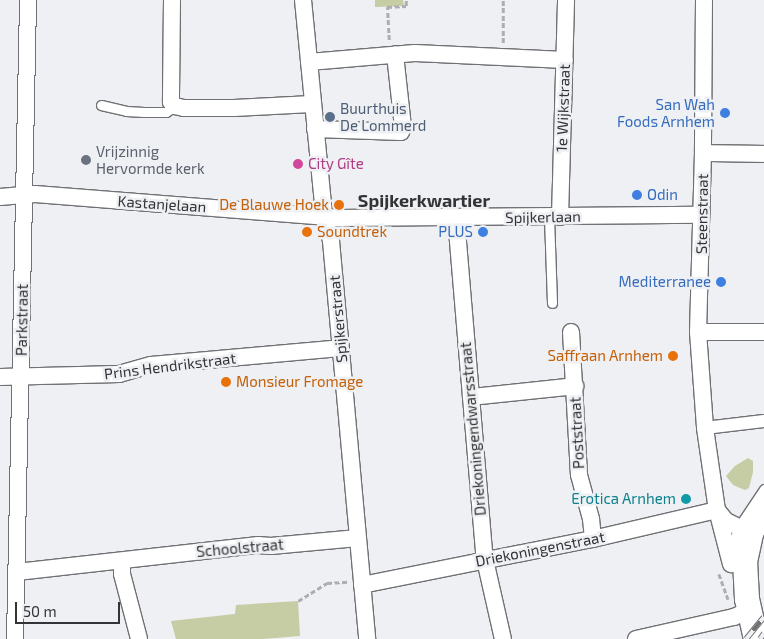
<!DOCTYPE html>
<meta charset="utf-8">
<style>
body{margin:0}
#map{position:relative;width:764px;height:639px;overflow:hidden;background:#eef0f3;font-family:"Exo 2",sans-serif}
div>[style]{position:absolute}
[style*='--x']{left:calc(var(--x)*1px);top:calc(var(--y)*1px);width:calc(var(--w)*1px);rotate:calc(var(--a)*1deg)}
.green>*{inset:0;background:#c6cca3}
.path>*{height:2.5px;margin-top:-1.25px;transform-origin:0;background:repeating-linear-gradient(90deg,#acaeb0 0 5px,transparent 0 7.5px)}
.roads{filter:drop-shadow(1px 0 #6f7174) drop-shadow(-1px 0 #6f7174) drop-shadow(0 1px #6f7174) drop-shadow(0 -1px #6f7174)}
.service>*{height:9px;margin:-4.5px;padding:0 4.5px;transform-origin:4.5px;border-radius:4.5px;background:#fff}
.pedestrian>*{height:12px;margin:-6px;padding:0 6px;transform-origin:6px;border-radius:6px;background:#fff}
.minor>*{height:16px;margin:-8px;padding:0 8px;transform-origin:8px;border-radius:8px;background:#fff}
.secondary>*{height:24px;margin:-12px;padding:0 12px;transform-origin:12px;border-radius:12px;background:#fff}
.rail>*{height:5.5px;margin-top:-2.75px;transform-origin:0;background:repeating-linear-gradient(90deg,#eef0f3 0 11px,#717174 0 22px);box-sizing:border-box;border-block:1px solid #717174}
.dots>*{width:14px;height:14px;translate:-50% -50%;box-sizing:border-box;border:2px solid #eef0f3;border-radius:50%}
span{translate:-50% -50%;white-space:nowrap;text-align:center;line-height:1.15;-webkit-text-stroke:5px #eef0f3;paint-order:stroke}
.shop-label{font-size:15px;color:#366cbe}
.right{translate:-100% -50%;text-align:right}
.left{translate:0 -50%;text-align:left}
.service-label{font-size:15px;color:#4e5e75}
.street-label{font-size:15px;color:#343436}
.worship-label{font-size:15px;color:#5b616d}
.hotel-label{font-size:15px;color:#b23c85}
.food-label{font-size:15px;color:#c56008}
.culture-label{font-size:15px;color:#0d838f}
.quarter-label{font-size:18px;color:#343436;font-weight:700}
.scale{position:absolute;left:15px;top:602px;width:105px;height:22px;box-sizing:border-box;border:2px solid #343436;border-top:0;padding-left:6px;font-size:15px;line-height:18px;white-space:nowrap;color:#343436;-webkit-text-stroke:4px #eef0f3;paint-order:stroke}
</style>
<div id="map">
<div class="green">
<i style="clip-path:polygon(375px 0,403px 0,404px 6px,375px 7px)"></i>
<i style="clip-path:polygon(748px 458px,753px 461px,753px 472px,749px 488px,745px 490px,733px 485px,726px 476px,735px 466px)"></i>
<i style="clip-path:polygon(298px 601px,300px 636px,263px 639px,176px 639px,171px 621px,235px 614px,236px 605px)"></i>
</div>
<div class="path">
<i style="--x:389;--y:40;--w:33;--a:-93"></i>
<i style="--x:387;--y:7;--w:19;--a:-3"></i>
<i style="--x:406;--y:6;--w:6;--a:-90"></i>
<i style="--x:503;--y:43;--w:43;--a:-90"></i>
<i style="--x:719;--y:574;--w:27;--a:70"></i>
<i style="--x:298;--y:601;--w:34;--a:-32"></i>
<i style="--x:327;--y:583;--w:22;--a:-3"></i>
</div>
<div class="roads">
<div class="service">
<i style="--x:101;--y:105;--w:26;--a:13"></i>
<i style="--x:126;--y:111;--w:18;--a:3"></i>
<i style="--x:144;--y:112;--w:22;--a:0"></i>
<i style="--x:166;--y:112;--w:11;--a:-34"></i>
<i style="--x:549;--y:217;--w:86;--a:88"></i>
<i style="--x:731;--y:552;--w:25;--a:-74"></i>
<i style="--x:738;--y:528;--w:47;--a:-56.3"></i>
</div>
<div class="pedestrian">
<i style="--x:705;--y:428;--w:59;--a:-6.8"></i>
</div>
<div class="minor">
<i style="--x:172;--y:0;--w:102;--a:90.6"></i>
<i style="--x:171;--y:102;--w:6;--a:45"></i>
<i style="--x:175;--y:106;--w:9;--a:13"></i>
<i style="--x:184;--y:108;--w:50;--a:0"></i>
<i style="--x:234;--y:108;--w:78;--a:-2.9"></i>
<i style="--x:303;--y:0;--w:217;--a:84.4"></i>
<i style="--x:324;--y:216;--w:26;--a:74"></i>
<i style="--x:331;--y:241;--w:400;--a:84.8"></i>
<i style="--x:704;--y:0;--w:153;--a:90.4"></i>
<i style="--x:703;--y:153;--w:179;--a:91.6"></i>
<i style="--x:698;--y:332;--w:96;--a:85.8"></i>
<i style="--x:705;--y:428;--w:83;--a:81.7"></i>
<i style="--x:717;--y:510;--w:56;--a:75.5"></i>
<i style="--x:309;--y:62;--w:106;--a:-4.9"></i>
<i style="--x:415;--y:53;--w:150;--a:2.7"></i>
<i style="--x:315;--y:129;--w:86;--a:2"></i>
<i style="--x:401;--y:132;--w:5;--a:-68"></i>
<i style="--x:403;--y:127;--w:73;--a:-96.3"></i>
<i style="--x:703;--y:153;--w:61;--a:0.9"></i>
<i style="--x:0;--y:197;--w:35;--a:-5"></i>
<i style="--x:35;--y:194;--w:303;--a:4.5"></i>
<i style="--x:337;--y:218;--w:364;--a:-0.5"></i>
<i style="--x:560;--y:217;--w:217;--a:-88.4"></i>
<i style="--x:456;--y:218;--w:343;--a:85.2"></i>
<i style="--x:485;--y:560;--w:81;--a:77.2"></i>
<i style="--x:571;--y:332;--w:143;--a:86.8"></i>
<i style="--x:579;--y:475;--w:46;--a:74.7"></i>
<i style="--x:591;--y:519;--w:20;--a:84"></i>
<i style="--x:698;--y:332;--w:66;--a:0"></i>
<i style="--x:0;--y:377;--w:119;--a:-1.4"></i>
<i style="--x:119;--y:374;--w:33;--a:-16"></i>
<i style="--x:151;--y:365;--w:190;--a:-5.1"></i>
<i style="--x:471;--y:397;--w:105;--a:-6"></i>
<i style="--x:717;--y:510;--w:14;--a:51"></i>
<i style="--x:726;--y:521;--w:28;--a:26"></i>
<i style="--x:122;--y:561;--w:13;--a:90"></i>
<i style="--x:122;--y:574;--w:67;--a:75.3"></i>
<i style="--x:17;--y:572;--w:243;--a:-6.4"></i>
<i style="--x:258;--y:545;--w:13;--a:4"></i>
<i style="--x:271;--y:546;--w:87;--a:-5.3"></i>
<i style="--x:362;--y:585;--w:236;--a:-11.3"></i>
<i style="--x:593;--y:539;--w:127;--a:-13.2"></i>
<i style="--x:15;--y:639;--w:639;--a:-88.83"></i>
<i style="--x:636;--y:639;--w:100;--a:-12.7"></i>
<i style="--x:734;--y:617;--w:17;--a:-25"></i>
</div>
<div class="secondary">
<i style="--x:756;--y:639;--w:41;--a:-102.7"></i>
<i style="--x:747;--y:599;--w:37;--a:-93"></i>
<i style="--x:745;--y:562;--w:30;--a:-78"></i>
<i style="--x:751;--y:533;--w:27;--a:-62"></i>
</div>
</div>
<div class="rail">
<i style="--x:746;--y:639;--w:28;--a:-51"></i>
<i style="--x:760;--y:639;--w:7;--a:-56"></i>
</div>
<div class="dots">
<i style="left:725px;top:113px;background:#3f7fe0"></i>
<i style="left:330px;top:117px;background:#5c6f8a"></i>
<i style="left:86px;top:160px;background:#6b7280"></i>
<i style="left:298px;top:164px;background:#d1479c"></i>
<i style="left:637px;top:195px;background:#3f7fe0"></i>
<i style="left:339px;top:205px;background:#e8710a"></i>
<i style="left:307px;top:232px;background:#e8710a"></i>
<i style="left:483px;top:232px;background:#3f7fe0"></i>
<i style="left:721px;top:282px;background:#3f7fe0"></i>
<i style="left:673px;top:356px;background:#e8710a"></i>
<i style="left:226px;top:382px;background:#e8710a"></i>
<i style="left:686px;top:499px;background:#0f9aa8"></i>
</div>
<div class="shop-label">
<span class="right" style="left:715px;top:113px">San Wah<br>Foods Arnhem</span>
<span class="left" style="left:647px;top:195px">Odin</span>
<span class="right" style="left:473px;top:232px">PLUS</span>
<span class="right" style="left:711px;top:282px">Mediterranee</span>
</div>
<div class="service-label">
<span class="left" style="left:340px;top:117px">Buurthuis<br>De Lommerd</span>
</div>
<div class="street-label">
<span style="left:563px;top:108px;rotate:-88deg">1e Wijkstraat</span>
<span style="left:162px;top:204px;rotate:4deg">Kastanjelaan</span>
<span style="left:702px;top:214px;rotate:-89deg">Steenstraat</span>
<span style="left:543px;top:217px;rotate:-1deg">Spijkerlaan</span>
<span style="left:338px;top:319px;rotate:-95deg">Spijkerstraat</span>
<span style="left:22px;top:320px;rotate:-89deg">Parkstraat</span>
<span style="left:170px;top:366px;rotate:-7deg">Prins Hendrikstraat</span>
<span style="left:473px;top:429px;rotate:-95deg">Driekoningendwarsstraat</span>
<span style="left:577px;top:433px;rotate:-93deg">Poststraat</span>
<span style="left:240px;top:548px;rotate:-5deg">Schoolstraat</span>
<span style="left:540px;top:549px;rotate:-11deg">Driekoningenstraat</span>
</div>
<div class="worship-label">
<span class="left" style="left:96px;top:160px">Vrijzinnig<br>Hervormde kerk</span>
</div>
<div class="hotel-label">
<span class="left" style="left:308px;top:164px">City Gîte</span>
</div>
<div class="food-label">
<span class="right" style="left:329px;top:205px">De Blauwe Hoek</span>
<span class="left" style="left:317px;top:232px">Soundtrek</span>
<span class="right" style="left:663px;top:356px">Saffraan Arnhem</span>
<span class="left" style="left:236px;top:382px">Monsieur Fromage</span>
</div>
<div class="culture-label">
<span class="right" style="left:676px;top:499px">Erotica Arnhem</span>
</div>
<div class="quarter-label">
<span style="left:424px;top:200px">Spijkerkwartier</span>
</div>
<div class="scale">50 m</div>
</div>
